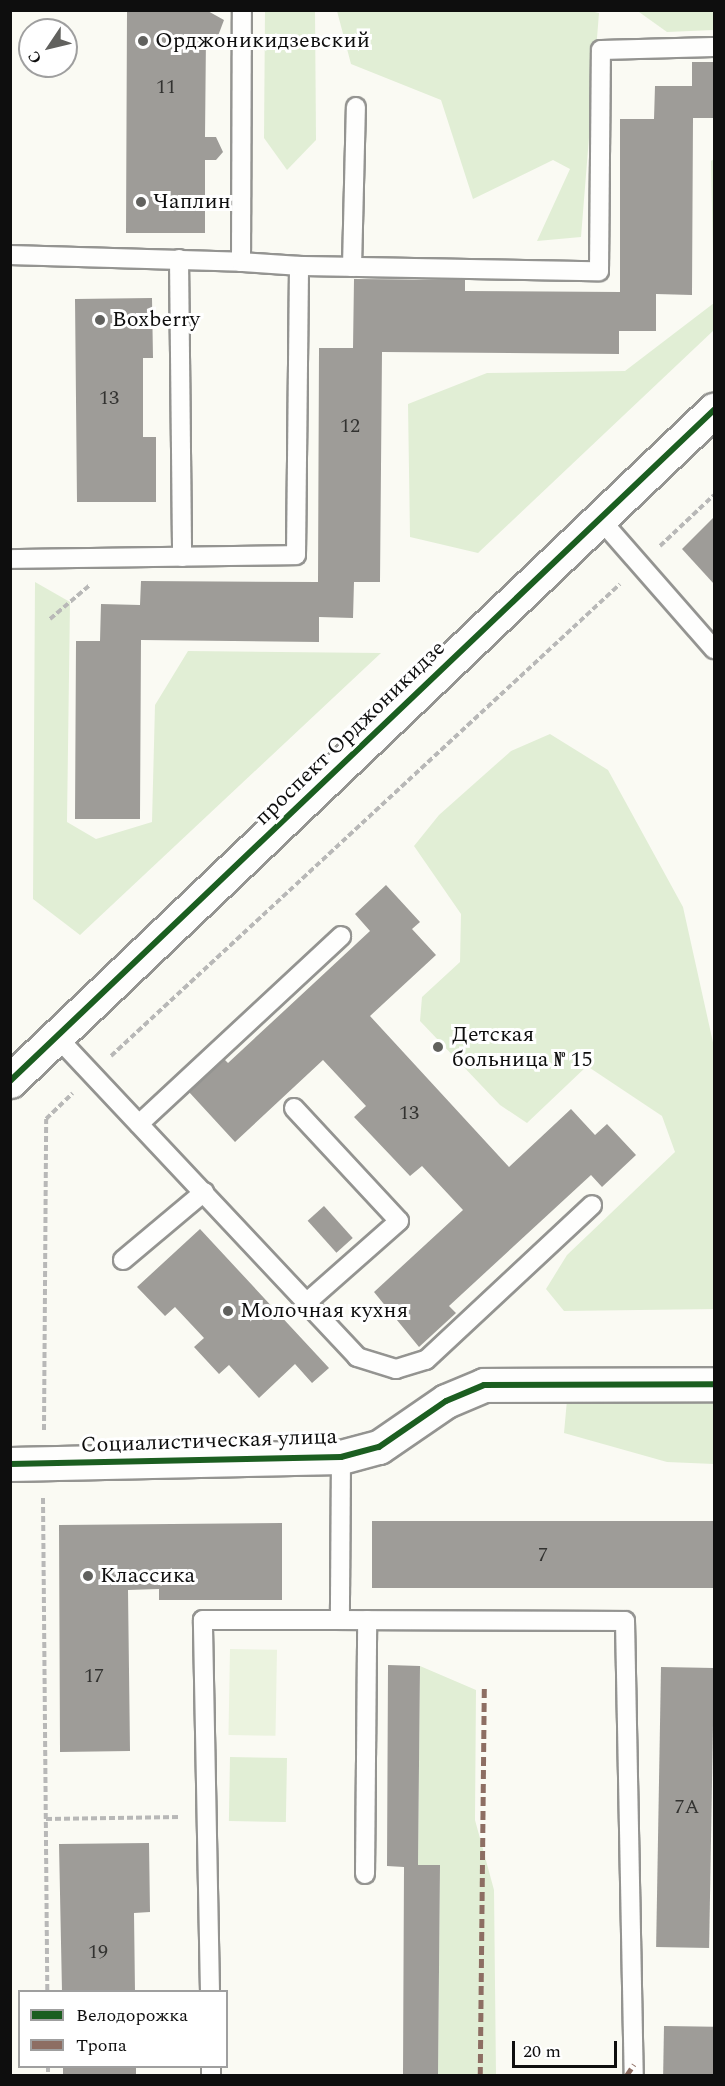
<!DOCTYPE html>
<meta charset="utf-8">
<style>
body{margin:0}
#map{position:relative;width:725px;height:2086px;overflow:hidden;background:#fafaf3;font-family:Spectral,serif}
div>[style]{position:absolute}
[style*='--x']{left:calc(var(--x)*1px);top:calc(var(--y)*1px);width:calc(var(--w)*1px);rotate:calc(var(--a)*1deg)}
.green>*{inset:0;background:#e1eed5;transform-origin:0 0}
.pitch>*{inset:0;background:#ebf3df;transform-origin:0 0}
.building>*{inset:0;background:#9e9c98;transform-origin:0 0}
.path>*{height:4px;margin-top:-2px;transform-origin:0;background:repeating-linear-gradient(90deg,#b8b8b7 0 6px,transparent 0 9px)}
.roads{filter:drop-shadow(2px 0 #949491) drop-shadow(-2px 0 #949491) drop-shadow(0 2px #949491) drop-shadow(0 -2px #949491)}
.service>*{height:18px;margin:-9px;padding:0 9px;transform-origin:9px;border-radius:9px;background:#fefefd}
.minor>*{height:33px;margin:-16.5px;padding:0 16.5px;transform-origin:16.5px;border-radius:16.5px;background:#fefefd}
.tertiary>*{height:33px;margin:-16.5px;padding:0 16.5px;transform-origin:16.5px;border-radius:16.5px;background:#fefefd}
.quiet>*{height:4.5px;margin-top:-2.25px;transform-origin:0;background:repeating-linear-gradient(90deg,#8d6e63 0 9px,transparent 0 13.5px)}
.cycleway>*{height:6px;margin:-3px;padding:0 3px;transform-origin:3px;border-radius:3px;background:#1b5e20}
.dots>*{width:16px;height:16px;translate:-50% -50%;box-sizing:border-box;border:3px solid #fff;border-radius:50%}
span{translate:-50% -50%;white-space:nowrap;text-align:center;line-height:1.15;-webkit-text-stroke:6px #fff;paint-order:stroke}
.number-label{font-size:20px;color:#323230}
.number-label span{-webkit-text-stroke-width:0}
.poi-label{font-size:22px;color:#0e0e0e}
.left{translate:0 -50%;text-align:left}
.street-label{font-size:22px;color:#0e0e0e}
.frame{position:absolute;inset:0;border:12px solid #0e0e0e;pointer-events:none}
.legend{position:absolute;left:18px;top:1990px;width:210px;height:78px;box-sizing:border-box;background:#fff;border:2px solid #9f9f9f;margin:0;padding:8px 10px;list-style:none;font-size:18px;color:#0e0e0e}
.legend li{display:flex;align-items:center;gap:12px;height:30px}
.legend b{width:30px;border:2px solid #9f9f9f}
.north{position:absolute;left:18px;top:18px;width:60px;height:60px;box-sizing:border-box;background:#fff;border:2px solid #9f9f9f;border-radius:50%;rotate:235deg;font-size:16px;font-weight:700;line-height:24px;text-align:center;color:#0e0e0e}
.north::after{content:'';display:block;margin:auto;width:21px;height:27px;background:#61615e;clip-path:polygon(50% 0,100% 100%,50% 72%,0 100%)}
.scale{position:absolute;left:512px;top:2041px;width:105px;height:27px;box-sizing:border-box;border:3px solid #0e0e0e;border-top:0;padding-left:8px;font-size:18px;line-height:21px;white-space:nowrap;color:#0e0e0e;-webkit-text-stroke:4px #fff;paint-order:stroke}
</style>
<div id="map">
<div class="green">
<i style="clip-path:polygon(586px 10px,599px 13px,581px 237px,537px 241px,570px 169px,553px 160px,473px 199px,441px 100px,351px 64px,337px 11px)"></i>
<i style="clip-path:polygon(265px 11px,315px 11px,316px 140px,287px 170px,264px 138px)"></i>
<i style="clip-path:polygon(714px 11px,714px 30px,667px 32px,639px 12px)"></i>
<i style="clip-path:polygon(714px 159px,714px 330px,478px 553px,410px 537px,408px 404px,487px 373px,625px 371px,714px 303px,711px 161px)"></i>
<i style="clip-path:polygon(35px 582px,70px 602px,67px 822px,96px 839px,152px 822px,155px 705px,188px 651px,381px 653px,80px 935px,33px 899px)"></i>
<i style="clip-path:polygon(550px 734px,608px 770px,683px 907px,714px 1047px,714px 1309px,564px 1311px,546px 1289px,567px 1255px,675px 1152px,662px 1116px,587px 1066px,527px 1123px,500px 1105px,420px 1021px,422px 997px,460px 962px,461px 914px,414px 846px,439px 815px,511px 751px)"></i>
<i style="clip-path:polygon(714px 1399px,714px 1464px,667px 1462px,564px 1433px,567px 1400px)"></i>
<i style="clip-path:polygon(420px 1666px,476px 1690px,475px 1820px,494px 1890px,496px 2075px,438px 2075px,440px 1865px,418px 1865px)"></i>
<i style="left:230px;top:1757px;width:57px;height:64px;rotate:1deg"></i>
</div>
<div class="pitch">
<i style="left:230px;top:1649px;width:47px;height:86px;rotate:1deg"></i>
</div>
<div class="building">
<i style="clip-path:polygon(127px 10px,206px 10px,224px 20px,218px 36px,206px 36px,205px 137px,216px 137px,223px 152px,216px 160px,205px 160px,205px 233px,126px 233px)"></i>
<i style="clip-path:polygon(692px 62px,714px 62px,714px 118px,693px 118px,692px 295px,656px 294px,656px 331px,619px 331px,619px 354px,382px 352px,380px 582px,354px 582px,353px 618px,319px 617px,319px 642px,141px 640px,140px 819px,75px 819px,76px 641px,100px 641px,101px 604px,140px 605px,141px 581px,318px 582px,319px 348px,353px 348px,354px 279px,465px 280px,465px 291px,620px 292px,620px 119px,654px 119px,655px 86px,692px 86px)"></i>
<i style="clip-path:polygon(152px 298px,153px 358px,143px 358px,143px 437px,156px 437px,156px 502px,77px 502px,75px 299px)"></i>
<i style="clip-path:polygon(714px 517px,714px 584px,682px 549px)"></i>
<i style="clip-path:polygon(386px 885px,420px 922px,412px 929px,436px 955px,370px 1016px,509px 1167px,571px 1109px,595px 1135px,607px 1124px,636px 1155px,602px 1187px,591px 1175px,449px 1306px,456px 1313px,419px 1347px,374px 1292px,463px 1210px,422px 1166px,410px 1176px,354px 1117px,366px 1106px,323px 1060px,235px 1142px,189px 1092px,224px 1059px,228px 1063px,370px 931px,355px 914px)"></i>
<i style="left:324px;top:1206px;width:43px;height:22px;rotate:48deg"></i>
<i style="clip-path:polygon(200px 1229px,329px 1368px,312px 1383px,295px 1364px,259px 1398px,229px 1365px,219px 1374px,194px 1347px,204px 1338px,175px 1307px,165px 1316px,137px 1287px)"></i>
<i style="left:372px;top:1521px;width:342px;height:67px"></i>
<i style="clip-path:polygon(282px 1523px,282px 1600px,159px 1600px,159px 1589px,128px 1590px,130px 1751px,60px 1752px,59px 1525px)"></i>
<i style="clip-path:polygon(388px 1665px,420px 1666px,418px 1865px,440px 1865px,438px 2076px,403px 2076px,404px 1867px,387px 1866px)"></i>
<i style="left:661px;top:1667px;width:53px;height:280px;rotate:1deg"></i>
<i style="clip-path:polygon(149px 1843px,150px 1912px,134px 1913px,135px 1992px,62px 1992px,59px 1844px)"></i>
<i style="left:664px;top:2026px;width:50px;height:50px;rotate:1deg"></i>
<i style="left:63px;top:2066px;width:73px;height:10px"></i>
</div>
<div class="path">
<i style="--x:660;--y:546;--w:74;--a:-43.4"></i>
<i style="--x:50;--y:619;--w:52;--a:-40.4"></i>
<i style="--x:111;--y:1056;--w:694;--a:-42.84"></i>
<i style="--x:44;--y:1430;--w:311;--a:-89.6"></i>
<i style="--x:46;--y:1119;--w:37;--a:-44"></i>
<i style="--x:43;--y:1498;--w:494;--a:89.5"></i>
<i style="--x:46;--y:1819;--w:134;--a:-0.9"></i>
<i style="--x:48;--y:2066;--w:10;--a:90"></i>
</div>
<div class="roads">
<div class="service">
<i style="--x:10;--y:255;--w:231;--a:1.7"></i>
<i style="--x:241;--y:262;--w:252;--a:-89.8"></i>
<i style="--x:179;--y:259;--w:298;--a:89.4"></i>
<i style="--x:241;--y:262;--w:58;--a:3.9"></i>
<i style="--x:352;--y:267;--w:160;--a:-88.6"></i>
<i style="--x:600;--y:519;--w:173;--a:48.8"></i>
<i style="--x:10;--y:559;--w:286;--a:-0.8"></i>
<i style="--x:296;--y:555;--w:289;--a:-89.4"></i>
<i style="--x:299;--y:266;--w:300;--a:1"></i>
<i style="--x:599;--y:271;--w:221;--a:-89.5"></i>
<i style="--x:601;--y:50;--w:113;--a:-1.5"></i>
<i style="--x:57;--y:1037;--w:439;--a:46.8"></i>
<i style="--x:357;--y:1357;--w:41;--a:17.1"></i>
<i style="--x:396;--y:1369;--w:31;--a:-17"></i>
<i style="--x:426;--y:1360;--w:227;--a:-43"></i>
<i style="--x:294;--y:1108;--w:154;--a:47.1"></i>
<i style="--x:399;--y:1221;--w:124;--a:138.6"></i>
<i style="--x:139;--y:1124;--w:276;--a:-42.9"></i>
<i style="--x:123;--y:1260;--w:106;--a:-40"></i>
<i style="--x:341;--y:1457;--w:163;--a:90.4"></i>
<i style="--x:340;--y:1620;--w:285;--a:0.2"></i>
<i style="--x:625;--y:1621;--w:455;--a:88.9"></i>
<i style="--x:365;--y:1874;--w:254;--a:-89.5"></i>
<i style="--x:210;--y:1992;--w:372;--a:-91.1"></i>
<i style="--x:203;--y:1620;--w:137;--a:0"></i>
<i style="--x:211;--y:2066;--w:10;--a:90"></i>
</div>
<div class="minor">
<i style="--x:10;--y:1464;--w:331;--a:-1.2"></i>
<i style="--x:341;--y:1457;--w:39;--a:-15"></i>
<i style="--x:379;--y:1447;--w:81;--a:-34.5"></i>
<i style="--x:446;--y:1401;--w:41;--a:-22.8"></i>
<i style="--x:484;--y:1385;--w:230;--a:-0.2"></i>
</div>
<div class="tertiary">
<i style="--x:10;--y:1081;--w:973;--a:-43.63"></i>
</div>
</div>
<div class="quiet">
<i style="--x:480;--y:2076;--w:390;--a:-89.4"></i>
<i style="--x:626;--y:2076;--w:14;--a:-56"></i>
</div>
<div class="cycleway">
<i style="--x:10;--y:1081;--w:973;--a:-43.63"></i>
<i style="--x:10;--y:1464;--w:331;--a:-1.2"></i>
<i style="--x:341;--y:1457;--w:39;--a:-15"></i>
<i style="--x:379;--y:1447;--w:81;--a:-34.5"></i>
<i style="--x:446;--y:1401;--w:41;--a:-22.8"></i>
<i style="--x:484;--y:1385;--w:230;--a:-0.2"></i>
</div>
<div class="dots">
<i style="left:143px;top:41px;background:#61615e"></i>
<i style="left:141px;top:202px;background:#61615e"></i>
<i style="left:100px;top:320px;background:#61615e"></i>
<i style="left:438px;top:1047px;background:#61615e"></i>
<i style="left:228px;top:1311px;background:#61615e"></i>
<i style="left:88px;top:1576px;background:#61615e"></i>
</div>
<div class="number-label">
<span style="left:166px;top:87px">11</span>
<span style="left:109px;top:398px">13</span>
<span style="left:350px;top:426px">12</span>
<span style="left:409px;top:1113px">13</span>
<span style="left:543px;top:1555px">7</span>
<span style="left:94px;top:1676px">17</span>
<span style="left:687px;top:1807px">7А</span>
<span style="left:98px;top:1952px">19</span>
</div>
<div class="poi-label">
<span class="left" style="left:155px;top:41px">Орджоникидзевский</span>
<span class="left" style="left:153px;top:202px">Чаплин</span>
<span class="left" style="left:112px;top:320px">Boxberry</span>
<span class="left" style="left:452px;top:1047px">Детская<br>больница № 15</span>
<span class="left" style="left:240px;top:1311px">Молочная кухня</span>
<span class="left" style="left:100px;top:1576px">Классика</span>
</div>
<div class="street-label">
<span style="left:350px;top:733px;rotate:-44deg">проспект Орджоникидзе</span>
<span style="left:209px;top:1441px;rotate:-2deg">Социалистическая улица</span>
</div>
<div class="frame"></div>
<ul class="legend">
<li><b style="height:8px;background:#1b5e20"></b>Велодорожка</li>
<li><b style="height:8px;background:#8d6e63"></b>Тропа</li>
</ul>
<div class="north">С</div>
<div class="scale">20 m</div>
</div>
